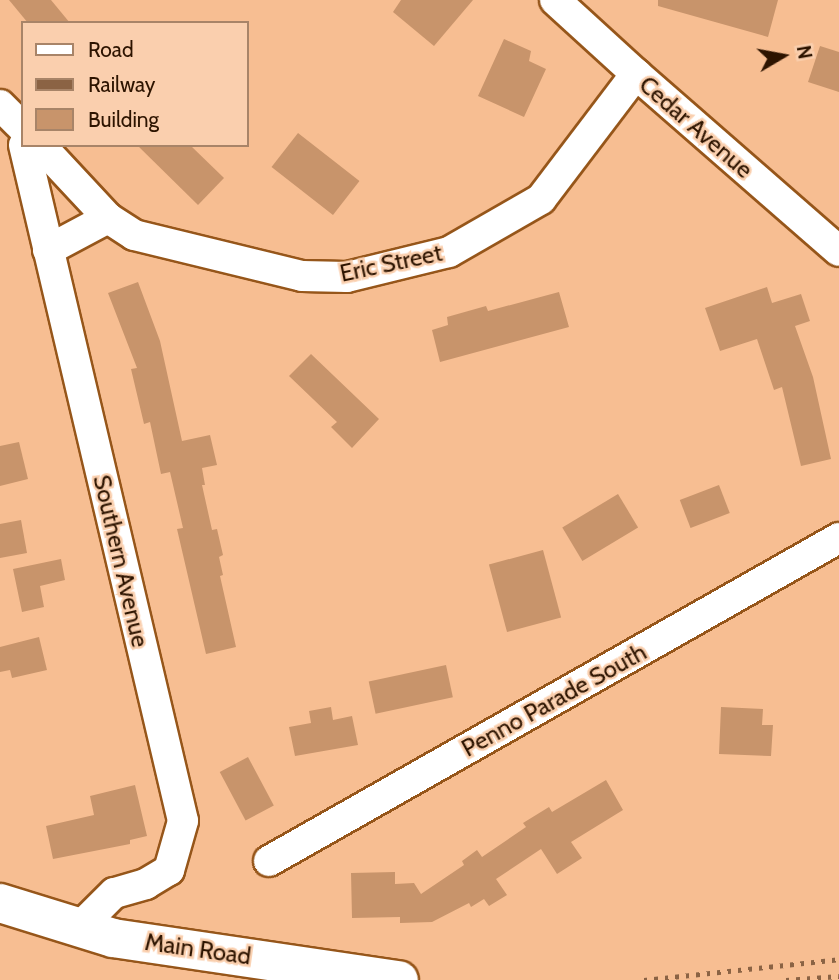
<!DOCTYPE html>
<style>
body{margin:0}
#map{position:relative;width:839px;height:980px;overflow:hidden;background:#f7be92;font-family:Cabin,sans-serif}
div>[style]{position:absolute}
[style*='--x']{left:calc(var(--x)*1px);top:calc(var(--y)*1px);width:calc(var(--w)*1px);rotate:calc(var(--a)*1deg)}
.building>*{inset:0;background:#c8946b;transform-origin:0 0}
.roads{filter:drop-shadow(2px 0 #96561a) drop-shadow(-2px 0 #96561a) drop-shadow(0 2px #96561a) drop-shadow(0 -2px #96561a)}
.minor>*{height:30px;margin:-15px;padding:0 15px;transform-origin:15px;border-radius:15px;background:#fff}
.secondary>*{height:38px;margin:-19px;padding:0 19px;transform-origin:19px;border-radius:19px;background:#fff}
.rail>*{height:5px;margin-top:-2.5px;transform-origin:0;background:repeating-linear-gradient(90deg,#8b6344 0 3.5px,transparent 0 10.5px)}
span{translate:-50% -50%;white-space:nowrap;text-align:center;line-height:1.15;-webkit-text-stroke:5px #facfae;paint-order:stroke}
.street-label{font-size:24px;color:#2d1400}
.legend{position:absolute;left:21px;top:21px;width:228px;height:126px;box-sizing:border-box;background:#facfae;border:2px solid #a88468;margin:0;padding:9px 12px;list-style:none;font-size:21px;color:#2d1400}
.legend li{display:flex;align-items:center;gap:14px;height:35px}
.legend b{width:35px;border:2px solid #a88468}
.north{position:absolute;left:748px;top:21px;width:70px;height:70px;-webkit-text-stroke:5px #facfae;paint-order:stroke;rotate:80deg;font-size:19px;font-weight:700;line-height:28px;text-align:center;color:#2d1400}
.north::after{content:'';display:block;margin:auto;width:24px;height:32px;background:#2d1400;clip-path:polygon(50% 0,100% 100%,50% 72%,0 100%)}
</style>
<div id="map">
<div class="building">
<i style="clip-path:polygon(9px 0,51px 0,70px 23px,28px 23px)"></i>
<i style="clip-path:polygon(401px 0,473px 0,434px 46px,393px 12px)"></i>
<i style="clip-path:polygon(658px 0,778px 0,768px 37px,658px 6px)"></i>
<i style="clip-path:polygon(504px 39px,531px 51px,529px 61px,546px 69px,524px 117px,478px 96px)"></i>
<i style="clip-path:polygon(820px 46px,839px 52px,839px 92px,808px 82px)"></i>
<i style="left:298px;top:133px;width:78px;height:43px;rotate:38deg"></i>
<i style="clip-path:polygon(137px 145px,190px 145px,224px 178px,198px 205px)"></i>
<i style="clip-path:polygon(138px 282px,160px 341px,182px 441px,210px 435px,217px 465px,202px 468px,205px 485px,202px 485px,212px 530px,217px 529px,223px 555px,219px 557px,223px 575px,220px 576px,236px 647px,206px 654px,177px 529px,183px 528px,170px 472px,161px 474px,150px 422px,144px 424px,131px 369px,137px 368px,108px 293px)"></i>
<i style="clip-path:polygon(767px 287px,772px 303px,801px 294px,810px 321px,795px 326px,813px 377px,831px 459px,801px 466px,782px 387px,774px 390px,757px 339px,720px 351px,705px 308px)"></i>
<i style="clip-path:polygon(559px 292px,569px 327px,440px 362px,432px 330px,448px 325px,447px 317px,486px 306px,488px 311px)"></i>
<i style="clip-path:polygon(311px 354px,379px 419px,352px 448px,331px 427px,337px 422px,289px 376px)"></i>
<i style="clip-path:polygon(19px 442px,28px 479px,0 486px,0 446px)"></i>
<i style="left:719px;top:485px;width:30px;height:42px;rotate:69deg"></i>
<i style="left:618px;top:494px;width:39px;height:65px;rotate:59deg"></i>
<i style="clip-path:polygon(21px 520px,27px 553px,0 558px,0 524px)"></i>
<i style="left:543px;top:550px;width:70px;height:56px;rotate:75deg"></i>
<i style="clip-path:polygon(61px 559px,65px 580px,40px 586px,44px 607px,22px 612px,13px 569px)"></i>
<i style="clip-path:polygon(39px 637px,47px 670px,12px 678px,10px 670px,0 672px,0 647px)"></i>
<i style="left:446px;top:665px;width:33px;height:79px;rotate:78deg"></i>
<i style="clip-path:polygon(331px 707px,333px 720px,352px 716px,358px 745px,295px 756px,289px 727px,311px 723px,309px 711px)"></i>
<i style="clip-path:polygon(721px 707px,763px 709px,762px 725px,773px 725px,771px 756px,719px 754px)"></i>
<i style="left:248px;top:757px;width:55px;height:32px;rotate:62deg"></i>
<i style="clip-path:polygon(606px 780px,623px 810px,571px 842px,582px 858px,557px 874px,541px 849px,496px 879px,507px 895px,489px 906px,484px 899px,471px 907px,469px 903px,432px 922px,400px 923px,400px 917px,352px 918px,351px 873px,395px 872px,395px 884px,414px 883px,421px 894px,464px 865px,462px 861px,477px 850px,482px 857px,526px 827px,523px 823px,549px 807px,552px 812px)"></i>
<i style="clip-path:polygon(135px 785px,147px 836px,130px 840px,130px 844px,53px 859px,46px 826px,94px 815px,90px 796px)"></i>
</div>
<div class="roads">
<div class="minor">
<i style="--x:555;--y:0;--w:110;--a:42.4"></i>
<i style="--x:636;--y:74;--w:269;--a:41.1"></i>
<i style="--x:0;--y:105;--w:33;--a:45"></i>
<i style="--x:24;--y:145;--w:694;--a:76.76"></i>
<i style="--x:183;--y:821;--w:51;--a:105.9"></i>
<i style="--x:169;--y:870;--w:27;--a:149"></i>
<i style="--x:146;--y:884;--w:33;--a:164"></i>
<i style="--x:114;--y:893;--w:48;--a:135"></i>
<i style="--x:40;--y:145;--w:100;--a:47"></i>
<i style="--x:48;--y:250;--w:68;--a:-28.1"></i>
<i style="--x:108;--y:218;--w:31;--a:33"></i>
<i style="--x:134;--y:235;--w:173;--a:13.7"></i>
<i style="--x:302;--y:276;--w:45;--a:1.3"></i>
<i style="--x:347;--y:277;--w:105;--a:-13.8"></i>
<i style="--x:449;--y:252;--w:106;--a:-29.9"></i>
<i style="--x:541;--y:199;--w:157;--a:-52.8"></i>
<i style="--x:269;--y:861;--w:655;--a:-29.54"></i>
</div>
<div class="secondary">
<i style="--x:0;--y:903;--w:118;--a:17.2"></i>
<i style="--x:113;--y:938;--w:289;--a:8.4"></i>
</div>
</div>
<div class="rail">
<i style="--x:644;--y:980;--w:196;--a:-6.1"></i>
<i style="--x:786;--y:980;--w:53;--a:-4.3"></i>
</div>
<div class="street-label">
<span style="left:696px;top:127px;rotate:41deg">Cedar Avenue</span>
<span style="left:391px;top:263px;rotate:-12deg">Eric Street</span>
<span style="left:121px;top:561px;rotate:77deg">Southern Avenue</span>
<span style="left:554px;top:700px;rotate:-29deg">Penno Parade South</span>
<span style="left:198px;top:949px;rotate:8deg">Main Road</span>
</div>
<ul class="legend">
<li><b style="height:9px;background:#fff"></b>Road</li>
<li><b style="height:9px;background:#8b6344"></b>Railway</li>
<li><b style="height:19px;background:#c8946b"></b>Building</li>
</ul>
<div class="north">N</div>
</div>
